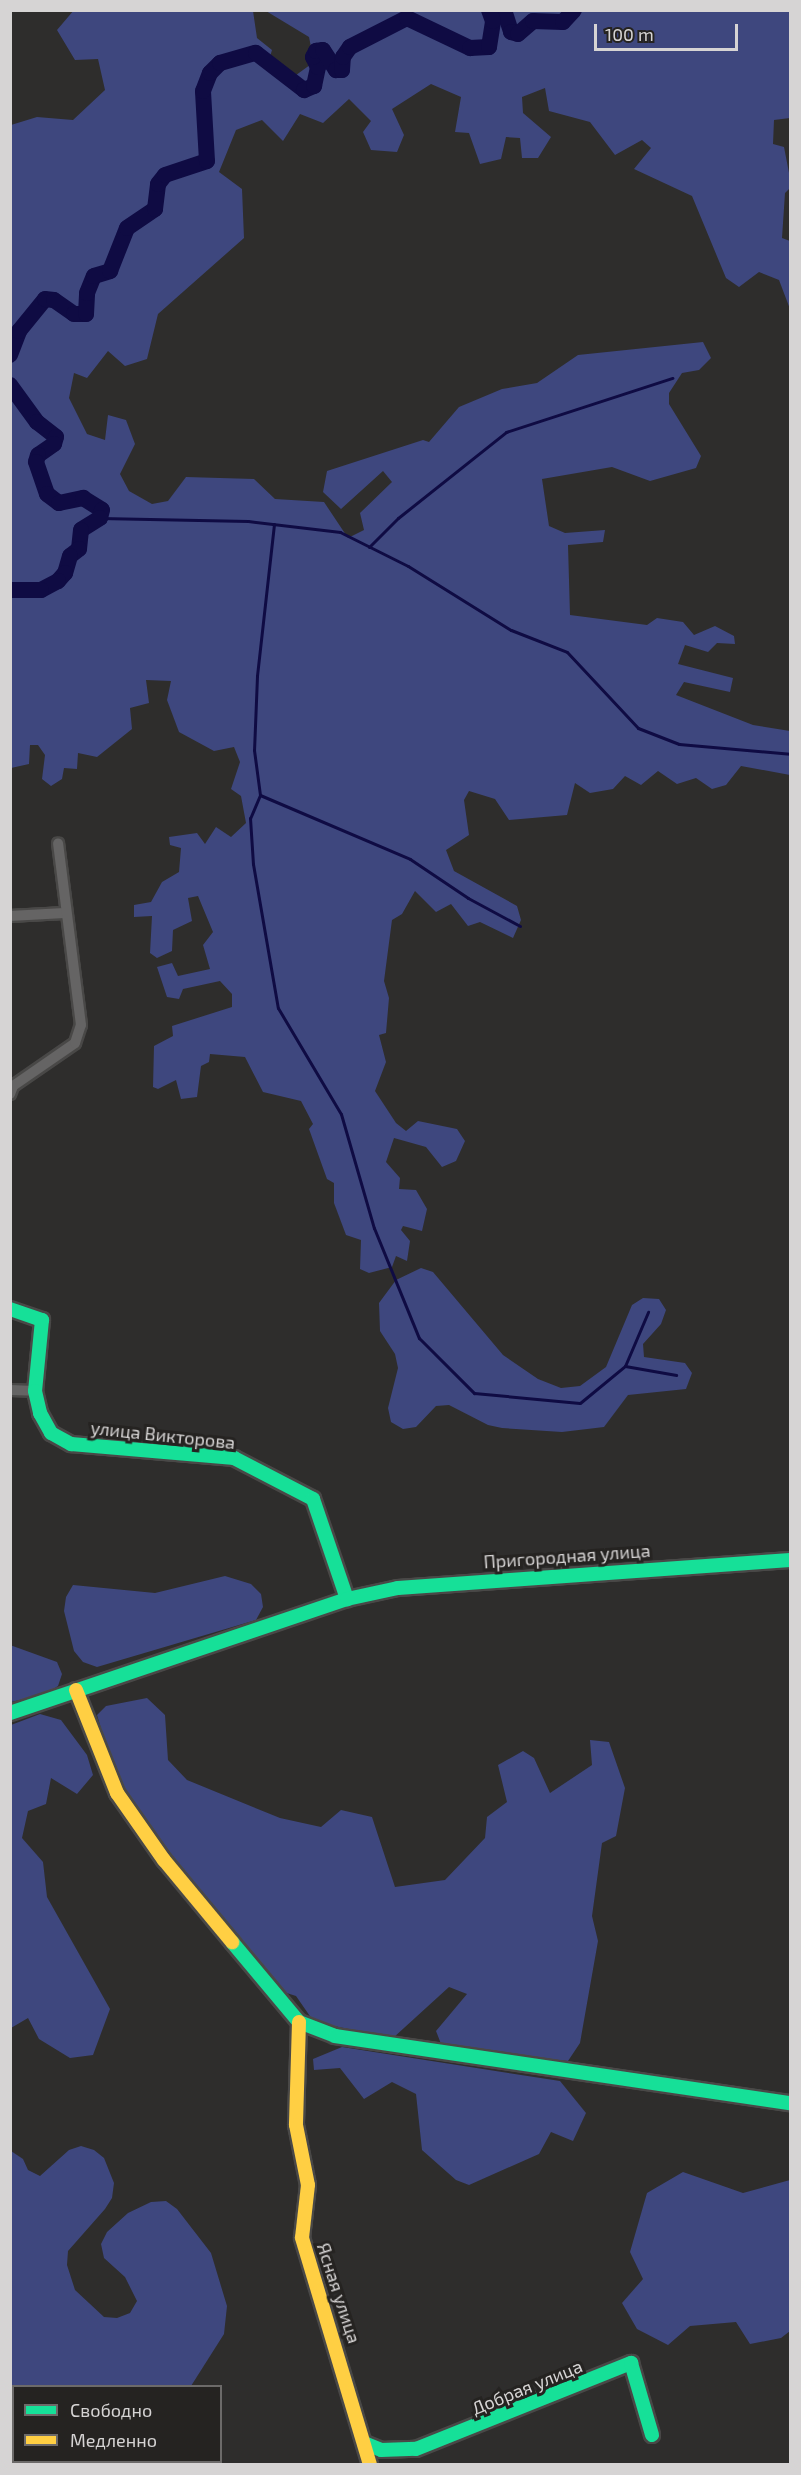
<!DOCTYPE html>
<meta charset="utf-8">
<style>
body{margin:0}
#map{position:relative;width:801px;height:2475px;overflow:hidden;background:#2e2d2c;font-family:"Exo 2",sans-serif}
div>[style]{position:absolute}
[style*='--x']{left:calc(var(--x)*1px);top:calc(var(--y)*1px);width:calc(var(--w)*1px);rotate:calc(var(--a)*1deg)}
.green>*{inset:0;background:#3e477e}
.stream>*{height:3px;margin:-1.5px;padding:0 1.5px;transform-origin:1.5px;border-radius:1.5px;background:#0f0b43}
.river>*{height:16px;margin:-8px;padding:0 8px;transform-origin:8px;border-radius:8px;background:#0f0b43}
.roads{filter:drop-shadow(2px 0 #494847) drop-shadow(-2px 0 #494847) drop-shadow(0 2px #494847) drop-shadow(0 -2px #494847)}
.street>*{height:10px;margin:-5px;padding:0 5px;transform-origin:5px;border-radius:5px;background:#656464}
.fast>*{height:14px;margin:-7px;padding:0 7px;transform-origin:7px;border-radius:7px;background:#16e098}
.slow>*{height:14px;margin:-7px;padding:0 7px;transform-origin:7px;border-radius:7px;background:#ffcf43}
span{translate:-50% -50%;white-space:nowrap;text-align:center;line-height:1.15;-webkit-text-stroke:6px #252321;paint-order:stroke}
.street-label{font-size:18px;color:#d6d4d4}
.frame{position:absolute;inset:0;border:12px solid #d6d4d4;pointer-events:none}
.legend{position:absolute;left:12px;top:2385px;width:210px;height:78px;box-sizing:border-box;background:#252321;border:2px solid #6c6a69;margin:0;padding:8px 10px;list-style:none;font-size:18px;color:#d6d4d4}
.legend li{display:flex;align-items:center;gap:12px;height:30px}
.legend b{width:30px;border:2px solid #6c6a69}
.scale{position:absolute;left:594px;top:24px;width:144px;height:27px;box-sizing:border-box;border:3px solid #d6d4d4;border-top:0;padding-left:8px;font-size:18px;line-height:21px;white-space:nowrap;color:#d6d4d4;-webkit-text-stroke:4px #252321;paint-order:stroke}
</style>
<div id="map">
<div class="green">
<i style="clip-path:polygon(74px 10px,253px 11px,257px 38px,272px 50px,266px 70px,292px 78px,314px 62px,309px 37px,266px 11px,790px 11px,790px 118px,774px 120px,773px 144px,784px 147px,790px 178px,790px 188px,785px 193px,782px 238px,790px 241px,790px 309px,779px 280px,759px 272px,739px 287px,726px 278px,692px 196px,634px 169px,651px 148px,642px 140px,615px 155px,590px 122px,549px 111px,545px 88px,522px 97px,523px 113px,551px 137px,538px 158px,522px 158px,520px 138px,506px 137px,501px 159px,480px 164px,469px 133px,455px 132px,461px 97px,431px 84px,392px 109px,404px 135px,397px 152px,371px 150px,363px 132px,371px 121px,349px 99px,323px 123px,300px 114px,283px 141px,262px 120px,236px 130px,219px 172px,242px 189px,244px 238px,158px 314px,147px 359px,125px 366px,108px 351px,87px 378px,74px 373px,69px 398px,87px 434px,105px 440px,108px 415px,126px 420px,135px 444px,120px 474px,129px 491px,152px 504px,168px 501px,186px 477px,254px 479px,275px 499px,324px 502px,348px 538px,364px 530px,360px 513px,392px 482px,383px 471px,341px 509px,323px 492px,327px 471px,423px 440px,429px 442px,459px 407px,502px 389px,537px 383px,578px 355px,703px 342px,711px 358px,699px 370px,682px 373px,669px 393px,669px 404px,701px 456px,696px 468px,650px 481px,612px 467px,542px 479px,549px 526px,565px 533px,605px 530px,603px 542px,568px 545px,570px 615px,647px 625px,657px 618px,683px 622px,694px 635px,715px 626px,734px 636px,735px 644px,717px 643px,708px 652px,685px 645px,678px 664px,733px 678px,730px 692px,684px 682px,676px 695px,753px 725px,790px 731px,790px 775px,741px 766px,726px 785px,712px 789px,696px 778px,677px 784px,658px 771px,641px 785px,625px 776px,613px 789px,590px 793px,575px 783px,567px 815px,509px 820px,495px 799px,469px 791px,464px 800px,469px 835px,446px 850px,454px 871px,517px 906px,521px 920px,513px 938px,480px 922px,468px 926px,451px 904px,436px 912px,415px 891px,402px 914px,392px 920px,384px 981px,389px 998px,386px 1033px,379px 1035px,386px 1062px,375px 1091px,396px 1123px,406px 1131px,418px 1121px,457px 1129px,465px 1141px,456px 1161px,442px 1167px,426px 1147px,394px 1138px,386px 1162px,400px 1178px,399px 1189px,416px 1190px,427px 1209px,422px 1231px,403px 1226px,401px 1230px,410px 1241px,407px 1261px,396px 1256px,392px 1267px,369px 1273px,360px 1269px,361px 1240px,346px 1235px,334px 1203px,334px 1183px,327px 1179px,309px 1129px,313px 1124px,301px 1101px,263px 1092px,245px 1057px,210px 1054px,209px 1062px,201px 1066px,197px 1097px,181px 1099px,176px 1080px,158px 1089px,153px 1087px,154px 1046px,173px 1036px,172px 1026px,232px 1007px,232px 994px,220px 981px,183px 989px,179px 999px,167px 997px,157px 967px,172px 963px,178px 976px,210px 969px,203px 945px,213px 932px,198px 896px,188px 898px,192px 921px,173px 930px,172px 951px,157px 958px,150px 953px,152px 916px,134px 917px,134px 905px,151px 902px,162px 882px,179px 872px,181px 848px,170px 845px,169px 837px,197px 833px,205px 844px,216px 827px,231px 837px,246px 823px,241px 796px,231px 789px,240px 762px,234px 747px,214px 751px,179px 732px,167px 700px,171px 681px,146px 680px,149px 703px,130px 708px,132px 729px,97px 757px,78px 753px,77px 769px,64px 768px,62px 779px,51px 786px,42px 779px,45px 755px,38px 745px,30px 745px,29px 764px,11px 768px,11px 125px,37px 117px,73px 120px,105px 90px,98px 59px,75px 60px,57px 30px)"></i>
<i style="clip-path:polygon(421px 1268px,433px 1272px,503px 1355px,538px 1379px,561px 1388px,580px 1386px,606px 1367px,632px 1305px,643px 1298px,659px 1299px,666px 1310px,661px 1324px,643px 1344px,644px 1357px,685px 1363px,692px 1373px,686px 1389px,628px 1395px,604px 1427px,562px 1432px,502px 1428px,488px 1425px,449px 1405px,436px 1406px,416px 1427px,403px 1429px,391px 1422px,388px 1408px,398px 1368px,395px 1354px,380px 1331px,379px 1303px,396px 1280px)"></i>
<i style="clip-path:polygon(225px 1576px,251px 1584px,261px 1594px,263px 1607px,256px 1620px,97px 1667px,83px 1662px,74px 1651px,64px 1611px,66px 1597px,73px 1585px,155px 1593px)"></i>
<i style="clip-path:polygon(10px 1645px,57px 1662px,62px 1674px,58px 1686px,46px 1694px,11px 1702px)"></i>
<i style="clip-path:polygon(147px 1698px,165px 1715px,168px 1760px,187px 1780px,280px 1818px,321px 1827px,341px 1810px,372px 1817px,395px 1887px,445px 1880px,485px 1838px,487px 1817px,507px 1802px,498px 1765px,523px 1751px,534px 1758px,550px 1793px,592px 1765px,590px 1740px,609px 1742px,625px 1788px,616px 1836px,602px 1843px,592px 1916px,598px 1941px,580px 2043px,568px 2061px,443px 2049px,436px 2031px,467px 1994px,449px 1987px,393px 2038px,314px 2022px,296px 1996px,274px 1989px,118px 1786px,97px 1715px,106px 1706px)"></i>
<i style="clip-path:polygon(40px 1714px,61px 1720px,87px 1755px,93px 1775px,77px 1794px,51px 1778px,46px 1804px,28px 1811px,22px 1838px,43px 1862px,47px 1897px,110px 2009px,93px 2055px,70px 2058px,39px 2039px,28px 2018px,11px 2028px,11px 1725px)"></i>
<i style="clip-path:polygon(342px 2047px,560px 2081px,586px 2113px,573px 2141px,551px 2132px,539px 2154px,469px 2185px,456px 2180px,422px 2150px,416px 2094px,392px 2082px,364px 2099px,340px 2068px,314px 2070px,313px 2059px)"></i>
<i style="clip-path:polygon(81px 2146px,94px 2150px,104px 2158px,114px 2183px,112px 2198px,105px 2209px,68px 2251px,67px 2265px,75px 2290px,104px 2317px,117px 2318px,130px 2313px,137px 2301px,125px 2277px,104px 2258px,101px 2244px,107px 2232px,128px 2213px,151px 2202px,166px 2201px,177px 2209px,211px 2253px,227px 2306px,224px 2334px,191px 2386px,14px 2386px,14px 2462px,88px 2464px,11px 2464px,11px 2151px,23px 2159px,28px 2170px,40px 2176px,69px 2150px)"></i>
<i style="clip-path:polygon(683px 2172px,743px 2193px,790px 2180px,790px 2331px,781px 2338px,750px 2344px,736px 2322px,690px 2326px,668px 2345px,637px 2329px,622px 2303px,643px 2279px,630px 2252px,647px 2193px)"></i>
</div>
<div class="stream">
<i style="--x:100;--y:518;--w:148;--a:1.2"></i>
<i style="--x:248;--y:521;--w:93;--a:6.8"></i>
<i style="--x:340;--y:532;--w:76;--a:26.6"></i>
<i style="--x:408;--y:566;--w:121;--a:31.9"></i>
<i style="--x:511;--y:630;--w:60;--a:21.4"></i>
<i style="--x:567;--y:652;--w:104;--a:46.9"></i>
<i style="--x:638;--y:728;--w:44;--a:21.3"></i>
<i style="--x:679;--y:744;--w:111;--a:5.1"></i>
<i style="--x:274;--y:524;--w:153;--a:96.4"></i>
<i style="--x:257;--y:676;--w:74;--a:92.3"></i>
<i style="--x:254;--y:750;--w:45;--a:82.4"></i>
<i style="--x:260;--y:795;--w:163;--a:23.1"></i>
<i style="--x:410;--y:859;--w:70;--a:33.9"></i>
<i style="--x:468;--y:898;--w:59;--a:28.3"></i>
<i style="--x:369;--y:547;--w:41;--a:-45"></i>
<i style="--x:398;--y:518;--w:138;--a:-38.5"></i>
<i style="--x:506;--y:432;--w:175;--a:-18"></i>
<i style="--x:260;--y:795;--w:25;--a:113"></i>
<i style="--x:250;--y:818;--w:46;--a:86.3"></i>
<i style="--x:253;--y:864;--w:146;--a:80.2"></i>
<i style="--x:278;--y:1008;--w:123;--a:59.3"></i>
<i style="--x:341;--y:1114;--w:119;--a:73.9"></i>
<i style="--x:374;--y:1228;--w:119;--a:67.8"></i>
<i style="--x:419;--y:1338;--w:78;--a:45"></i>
<i style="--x:474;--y:1393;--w:106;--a:5.4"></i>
<i style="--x:580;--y:1403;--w:58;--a:-39.4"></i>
<i style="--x:625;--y:1366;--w:59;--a:-66.9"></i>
<i style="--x:625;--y:1366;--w:52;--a:10"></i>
</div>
<div class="river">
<i style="--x:504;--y:10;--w:23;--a:72"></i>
<i style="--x:511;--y:32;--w:7;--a:16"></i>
<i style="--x:518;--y:34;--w:20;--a:-41"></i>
<i style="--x:533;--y:21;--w:30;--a:2"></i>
<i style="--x:563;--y:22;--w:16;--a:-47"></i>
<i style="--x:10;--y:355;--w:26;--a:-69"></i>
<i style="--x:19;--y:331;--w:41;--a:-50.9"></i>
<i style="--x:45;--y:299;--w:9;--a:6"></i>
<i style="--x:54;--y:300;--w:24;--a:35"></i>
<i style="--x:74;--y:314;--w:12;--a:0"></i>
<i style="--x:86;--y:314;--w:21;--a:-87"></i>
<i style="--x:87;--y:293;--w:18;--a:-68"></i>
<i style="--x:94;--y:276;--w:17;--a:-17"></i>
<i style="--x:110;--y:271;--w:46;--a:-68.4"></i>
<i style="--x:127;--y:228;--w:34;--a:-34"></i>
<i style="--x:155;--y:209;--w:25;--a:-83"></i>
<i style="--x:158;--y:184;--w:11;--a:-52"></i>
<i style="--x:165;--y:175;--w:44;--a:-18.4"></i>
<i style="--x:207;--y:161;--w:70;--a:-93.3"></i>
<i style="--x:203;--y:91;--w:19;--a:-69"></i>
<i style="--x:210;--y:73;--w:14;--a:-45"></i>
<i style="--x:220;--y:63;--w:37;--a:-16"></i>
<i style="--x:256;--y:53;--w:61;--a:37.6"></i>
<i style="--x:304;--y:90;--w:11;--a:-22"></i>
<i style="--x:314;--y:86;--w:19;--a:-78"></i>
<i style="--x:318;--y:67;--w:11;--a:-117"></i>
<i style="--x:313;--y:57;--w:7;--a:-63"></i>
<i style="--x:316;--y:51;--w:7;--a:-8"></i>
<i style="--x:323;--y:50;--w:24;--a:57"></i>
<i style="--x:336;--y:70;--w:6;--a:0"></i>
<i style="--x:342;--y:70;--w:13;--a:-86"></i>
<i style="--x:343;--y:57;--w:12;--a:-55"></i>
<i style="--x:350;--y:47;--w:64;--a:-27"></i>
<i style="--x:407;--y:18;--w:70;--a:25.5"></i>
<i style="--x:470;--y:48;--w:19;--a:-3"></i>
<i style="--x:489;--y:47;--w:26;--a:-81"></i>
<i style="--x:493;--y:21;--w:12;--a:-110"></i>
<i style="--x:10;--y:385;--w:46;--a:53.9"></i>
<i style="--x:37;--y:422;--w:24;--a:38"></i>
<i style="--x:56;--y:437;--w:7;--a:106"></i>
<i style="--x:54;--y:444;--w:19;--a:145"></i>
<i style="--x:38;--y:455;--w:7;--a:106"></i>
<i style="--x:36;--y:462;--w:34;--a:71"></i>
<i style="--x:47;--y:494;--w:15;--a:37"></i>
<i style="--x:59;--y:503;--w:25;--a:-12"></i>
<i style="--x:83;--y:498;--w:22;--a:32"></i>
<i style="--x:102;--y:510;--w:8;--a:104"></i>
<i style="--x:100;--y:518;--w:22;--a:148"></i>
<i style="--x:81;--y:530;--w:19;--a:96"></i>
<i style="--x:79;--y:549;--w:11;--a:142"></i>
<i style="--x:70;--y:556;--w:18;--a:106"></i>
<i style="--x:65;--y:573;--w:11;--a:131"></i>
<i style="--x:58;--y:581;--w:19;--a:152"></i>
<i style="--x:41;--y:590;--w:31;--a:180"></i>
</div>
<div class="roads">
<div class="street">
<i style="--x:10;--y:916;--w:54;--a:-3.2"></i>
<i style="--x:10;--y:1094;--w:9;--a:-69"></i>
<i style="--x:13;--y:1086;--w:75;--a:-34.7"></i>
<i style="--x:75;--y:1043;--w:19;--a:-72"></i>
<i style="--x:81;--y:1025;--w:183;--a:-97.2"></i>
<i style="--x:10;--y:1390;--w:25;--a:2"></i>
</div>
<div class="fast">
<i style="--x:10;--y:1309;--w:34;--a:19"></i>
<i style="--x:42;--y:1320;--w:71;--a:95.6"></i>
<i style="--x:35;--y:1391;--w:23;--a:77"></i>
<i style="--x:40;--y:1413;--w:23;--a:61"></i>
<i style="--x:51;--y:1433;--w:23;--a:29"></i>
<i style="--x:71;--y:1444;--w:164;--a:4.9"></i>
<i style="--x:234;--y:1458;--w:89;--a:27.4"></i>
<i style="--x:313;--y:1499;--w:106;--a:71.2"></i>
<i style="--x:10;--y:1713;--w:356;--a:-18.7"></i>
<i style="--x:347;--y:1599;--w:52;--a:-12.2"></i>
<i style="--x:398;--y:1588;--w:393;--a:-4.1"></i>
<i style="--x:232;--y:1942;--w:104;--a:50.1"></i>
<i style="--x:299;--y:2022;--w:39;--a:21"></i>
<i style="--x:335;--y:2036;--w:460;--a:8.4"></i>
<i style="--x:364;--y:2443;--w:18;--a:22"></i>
<i style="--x:381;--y:2450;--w:35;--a:-2"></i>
<i style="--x:416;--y:2449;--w:232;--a:-21.8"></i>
<i style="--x:631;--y:2363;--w:75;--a:73.7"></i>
</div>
<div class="slow">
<i style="--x:76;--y:1690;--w:111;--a:68.3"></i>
<i style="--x:117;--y:1793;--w:82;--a:55"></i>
<i style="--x:164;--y:1860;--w:107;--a:50.3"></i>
<i style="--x:299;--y:2022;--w:103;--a:91.7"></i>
<i style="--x:296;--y:2125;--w:61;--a:78.7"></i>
<i style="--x:308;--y:2185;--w:53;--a:96.5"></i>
<i style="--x:302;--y:2238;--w:236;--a:73.3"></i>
</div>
</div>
<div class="street-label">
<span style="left:163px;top:1435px;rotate:6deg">улица Викторова</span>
<span style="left:567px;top:1556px;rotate:-4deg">Пригородная улица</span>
<span style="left:339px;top:2293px;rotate:72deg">Ясная улица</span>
<span style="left:527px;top:2387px;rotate:-22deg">Добрая улица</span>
</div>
<div class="frame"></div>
<ul class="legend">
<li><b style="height:8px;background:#16e098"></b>Свободно</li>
<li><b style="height:8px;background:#ffcf43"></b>Медленно</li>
</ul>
<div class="scale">100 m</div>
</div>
